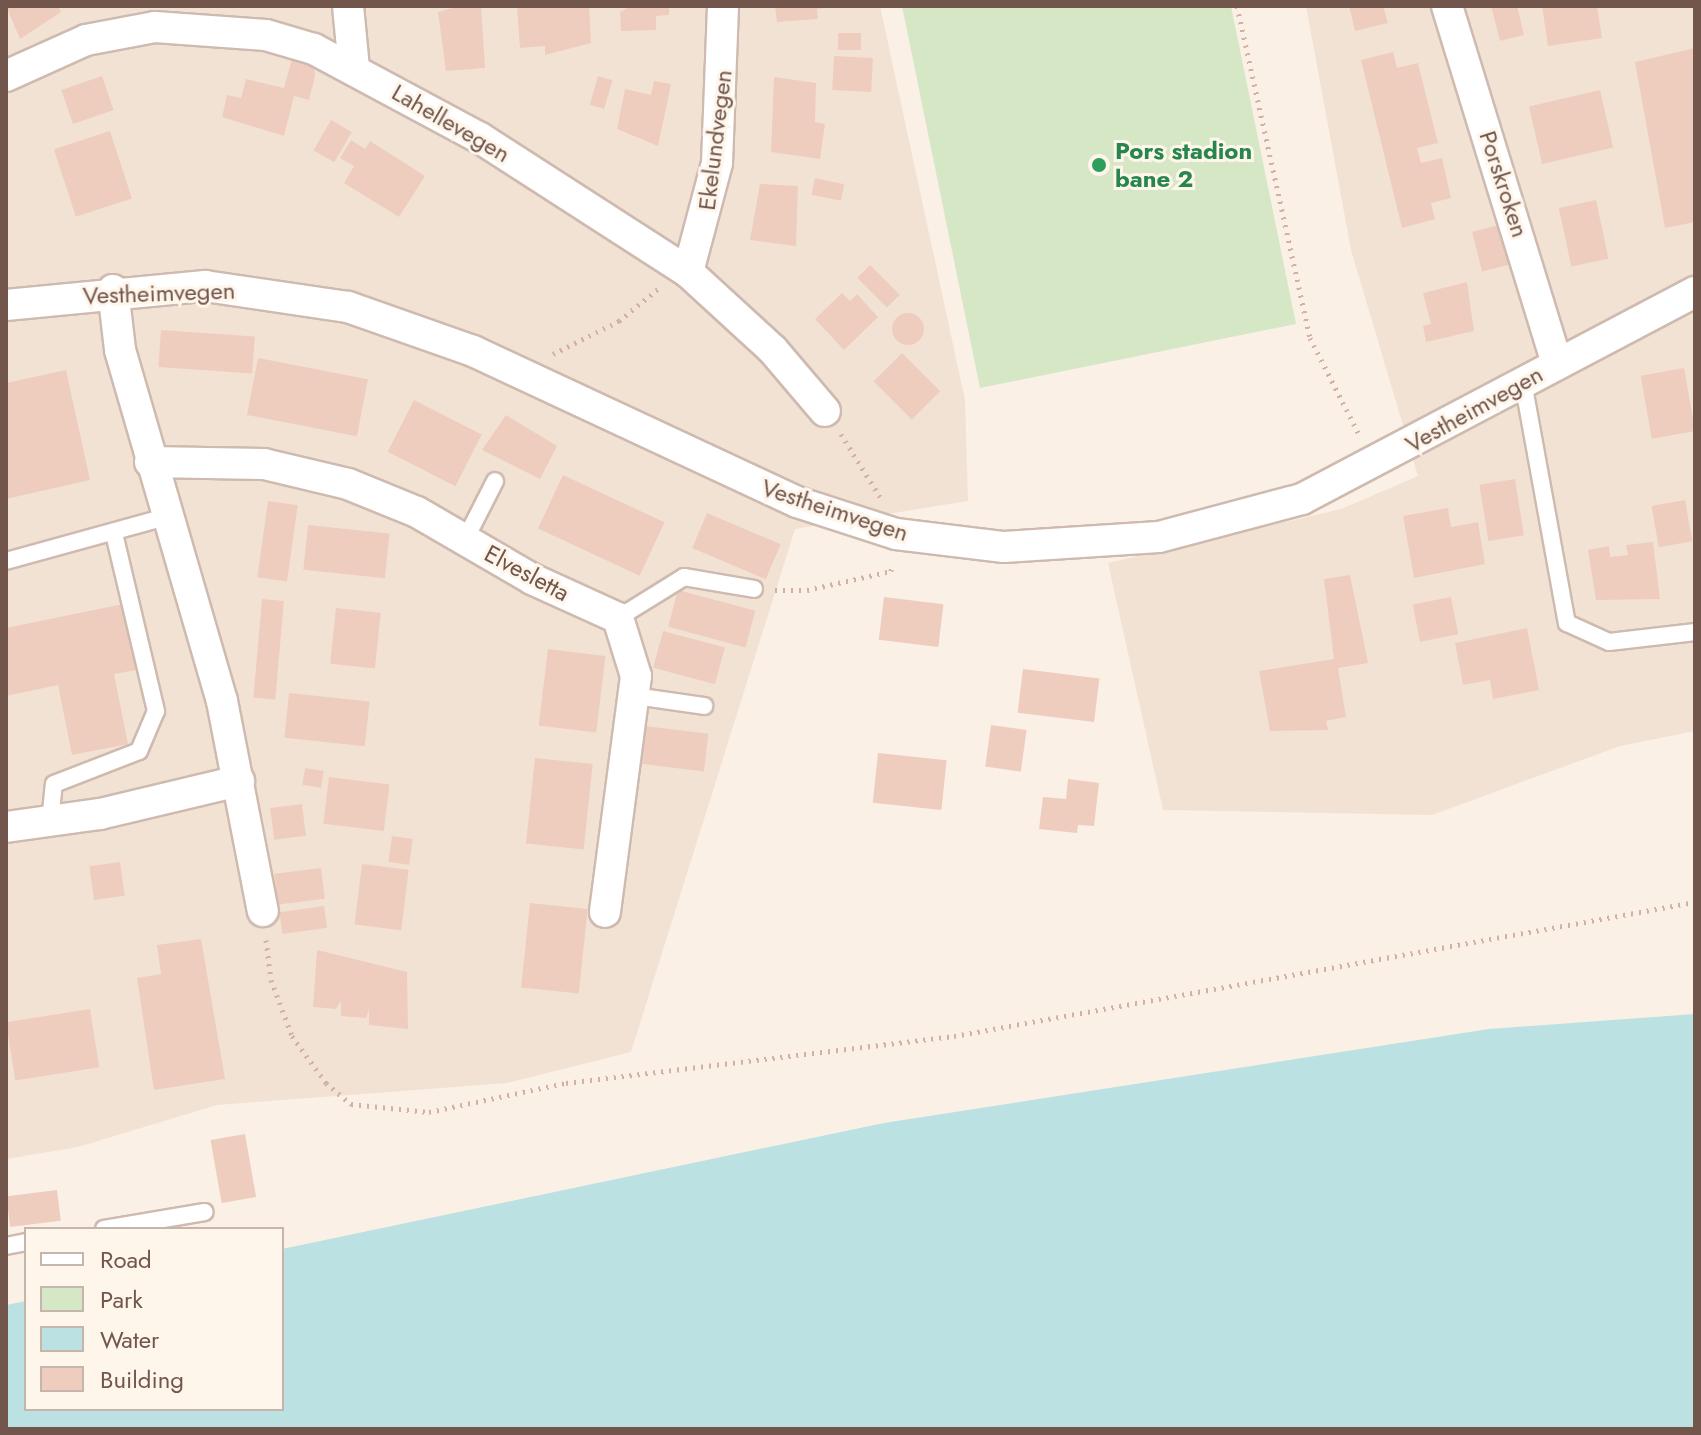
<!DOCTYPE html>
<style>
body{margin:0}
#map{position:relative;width:1701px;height:1435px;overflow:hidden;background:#fbf0e5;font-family:Jost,sans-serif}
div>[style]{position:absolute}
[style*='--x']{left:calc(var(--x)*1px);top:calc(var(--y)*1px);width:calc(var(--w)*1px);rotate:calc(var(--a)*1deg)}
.residential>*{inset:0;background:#f2e2d4}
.green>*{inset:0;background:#d6e7c5}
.water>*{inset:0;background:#bbe1e3}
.building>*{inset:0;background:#eecdbf;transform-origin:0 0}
.round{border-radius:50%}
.path>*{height:5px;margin-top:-2.5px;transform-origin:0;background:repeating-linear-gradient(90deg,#d3b0a2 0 2px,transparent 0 8px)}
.roads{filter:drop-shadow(2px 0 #cebaaf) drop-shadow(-2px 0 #cebaaf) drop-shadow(0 2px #cebaaf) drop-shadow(0 -2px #cebaaf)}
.lane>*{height:16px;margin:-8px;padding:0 8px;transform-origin:8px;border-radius:8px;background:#fff}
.street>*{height:30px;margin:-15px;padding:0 15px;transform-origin:15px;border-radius:15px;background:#fff}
.dots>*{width:22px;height:22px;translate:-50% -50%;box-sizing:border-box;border:4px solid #fef5eb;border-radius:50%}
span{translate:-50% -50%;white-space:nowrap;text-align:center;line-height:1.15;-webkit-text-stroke:6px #fef5eb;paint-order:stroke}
.street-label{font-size:24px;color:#72564c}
.leisure-label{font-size:24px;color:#27864d;font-weight:700}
.left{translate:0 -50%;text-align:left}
.frame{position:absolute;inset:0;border:8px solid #72564c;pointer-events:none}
.legend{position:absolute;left:24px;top:1227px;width:260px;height:184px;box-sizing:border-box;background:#fef5eb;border:2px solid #c6b5ab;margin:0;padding:10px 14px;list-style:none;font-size:24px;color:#72564c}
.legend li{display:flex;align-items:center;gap:16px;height:40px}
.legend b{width:40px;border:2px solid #c6b5ab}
</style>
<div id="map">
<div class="residential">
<i style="clip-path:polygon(6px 6px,880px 6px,965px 400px,968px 501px,795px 529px,631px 1052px,507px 1083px,217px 1105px,78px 1147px,6px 1159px)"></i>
<i style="clip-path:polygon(1306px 6px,1695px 6px,1695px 731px,1620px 746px,1432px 815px,1163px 810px,1108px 563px,1341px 509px,1418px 476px,1351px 250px)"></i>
</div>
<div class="green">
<i style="clip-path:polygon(902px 6px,1231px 6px,1296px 324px,980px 388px)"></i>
</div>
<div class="water">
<i style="clip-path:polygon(1695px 1014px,1695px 1429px,6px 1429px,6px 1305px,26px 1301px,26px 1409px,282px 1409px,282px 1249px,884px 1123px,1489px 1029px)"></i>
</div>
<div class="building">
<i style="clip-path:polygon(6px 6px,58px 6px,61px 12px,20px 39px)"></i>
<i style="clip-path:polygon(460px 6px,481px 6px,485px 68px,446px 71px,438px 12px)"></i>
<i style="clip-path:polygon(517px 6px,589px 6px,591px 43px,545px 55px,545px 46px,520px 48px)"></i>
<i style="clip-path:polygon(631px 6px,669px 6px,669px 15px,656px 16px,656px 30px,621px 31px,620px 12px)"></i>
<i style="clip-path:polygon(775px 6px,824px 6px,824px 8px,817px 9px,818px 19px,777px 22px)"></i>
<i style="clip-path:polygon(1349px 6px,1383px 6px,1388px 23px,1355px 31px)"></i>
<i style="clip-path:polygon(1491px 6px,1517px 6px,1524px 35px,1500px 41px)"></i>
<i style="clip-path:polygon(1542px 6px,1597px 6px,1602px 38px,1548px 46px)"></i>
<i style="left:838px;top:33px;width:23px;height:17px"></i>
<i style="clip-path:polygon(1695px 48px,1695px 222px,1665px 228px,1635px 62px)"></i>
<i style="clip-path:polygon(1393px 52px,1397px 68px,1418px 63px,1438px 143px,1417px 148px,1421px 163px,1442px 158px,1451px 198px,1431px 203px,1435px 219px,1402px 228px,1361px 60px)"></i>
<i style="left:834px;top:56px;width:39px;height:34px;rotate:3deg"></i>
<i style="clip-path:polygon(292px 59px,314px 65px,315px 76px,309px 100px,294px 96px,284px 136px,222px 117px,227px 95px,241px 98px,246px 79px,284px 88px)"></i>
<i style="left:102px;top:76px;width:36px;height:43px;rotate:71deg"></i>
<i style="left:598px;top:76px;width:15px;height:30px;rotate:16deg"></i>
<i style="clip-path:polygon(774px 77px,816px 83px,815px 122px,825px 124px,820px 159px,771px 152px)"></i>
<i style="clip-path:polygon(654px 81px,671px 84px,658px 146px,617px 129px,625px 89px,651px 95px)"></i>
<i style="left:1600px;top:90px;width:59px;height:73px;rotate:77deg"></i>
<i style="left:331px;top:120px;width:24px;height:35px;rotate:30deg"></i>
<i style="left:110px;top:131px;width:71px;height:59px;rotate:72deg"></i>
<i style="clip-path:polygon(351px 140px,365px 149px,370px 141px,425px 176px,399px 217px,344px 183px,354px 166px,340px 158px)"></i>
<i style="left:815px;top:178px;width:30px;height:17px;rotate:12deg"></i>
<i style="clip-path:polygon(760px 184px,798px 186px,796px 246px,750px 240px)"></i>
<i style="left:1596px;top:200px;width:60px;height:38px;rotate:78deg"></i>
<i style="left:1507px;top:223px;width:41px;height:36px;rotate:76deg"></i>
<i style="left:870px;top:265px;width:42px;height:18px;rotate:45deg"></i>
<i style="clip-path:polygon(1467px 282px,1474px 331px,1426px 342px,1423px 326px,1431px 324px,1423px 293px)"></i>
<i style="clip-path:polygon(842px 293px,850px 301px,857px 294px,878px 317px,844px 350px,815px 319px)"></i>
<i class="round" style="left:892px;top:313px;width:32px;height:32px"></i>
<i style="left:161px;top:330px;width:94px;height:37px;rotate:4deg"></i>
<i style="left:902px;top:353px;width:54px;height:40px;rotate:45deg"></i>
<i style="left:258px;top:358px;width:112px;height:58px;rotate:11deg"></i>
<i style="left:1684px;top:368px;width:64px;height:44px;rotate:80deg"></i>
<i style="clip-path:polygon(66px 370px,90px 480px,6px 499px,6px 383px)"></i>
<i style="left:414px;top:400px;width:76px;height:58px;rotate:27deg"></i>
<i style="clip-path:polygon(506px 415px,557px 446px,540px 479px,482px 450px)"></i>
<i style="left:563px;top:475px;width:112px;height:59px;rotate:25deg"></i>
<i style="left:1515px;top:479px;width:57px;height:36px;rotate:81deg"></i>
<i style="left:1685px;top:500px;width:42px;height:34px;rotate:80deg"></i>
<i style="left:268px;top:501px;width:30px;height:77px;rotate:8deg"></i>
<i style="clip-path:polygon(1448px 508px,1451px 527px,1478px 522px,1485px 564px,1414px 578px,1403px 516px)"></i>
<i style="left:707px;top:513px;width:80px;height:38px;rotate:23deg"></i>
<i style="left:308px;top:525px;width:82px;height:45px;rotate:6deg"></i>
<i style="clip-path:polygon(1653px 542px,1660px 599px,1596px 600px,1588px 550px,1609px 546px,1610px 557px,1628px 555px,1626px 545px)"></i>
<i style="clip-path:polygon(1350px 575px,1368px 663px,1338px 668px,1346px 717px,1326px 721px,1328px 730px,1270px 731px,1259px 671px,1334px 659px,1324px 579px)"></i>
<i style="left:678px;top:590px;width:80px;height:38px;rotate:15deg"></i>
<i style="left:884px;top:597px;width:60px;height:43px;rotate:7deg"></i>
<i style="left:1451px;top:597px;width:38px;height:39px;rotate:79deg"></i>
<i style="left:262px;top:599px;width:22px;height:99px;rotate:5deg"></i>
<i style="clip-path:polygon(123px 604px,136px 670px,114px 674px,128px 744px,72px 755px,58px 685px,6px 696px,6px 628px)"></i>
<i style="left:336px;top:608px;width:45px;height:56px;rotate:6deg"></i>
<i style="clip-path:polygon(1527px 628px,1539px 690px,1493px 699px,1490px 680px,1463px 685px,1455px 643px)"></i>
<i style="left:663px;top:631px;width:64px;height:38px;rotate:15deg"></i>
<i style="left:548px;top:649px;width:58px;height:77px;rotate:7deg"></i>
<i style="left:1023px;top:669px;width:77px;height:44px;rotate:7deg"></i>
<i style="left:289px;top:693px;width:81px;height:45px;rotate:6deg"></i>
<i style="left:991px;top:725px;width:36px;height:42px;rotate:8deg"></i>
<i style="left:645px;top:726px;width:64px;height:38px;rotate:7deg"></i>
<i style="left:878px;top:753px;width:69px;height:50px;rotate:6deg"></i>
<i style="left:535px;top:758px;width:58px;height:86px;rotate:6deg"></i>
<i style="left:305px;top:768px;width:19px;height:17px;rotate:9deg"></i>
<i style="left:329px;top:777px;width:61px;height:47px;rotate:7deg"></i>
<i style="clip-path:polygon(1068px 779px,1099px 783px,1094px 826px,1078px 825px,1077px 833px,1039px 829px,1043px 797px,1066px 799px)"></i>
<i style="left:302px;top:804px;width:32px;height:32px;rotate:83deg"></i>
<i style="left:392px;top:836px;width:21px;height:26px;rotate:8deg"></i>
<i style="left:120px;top:862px;width:34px;height:31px;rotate:82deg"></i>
<i style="left:362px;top:864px;width:47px;height:61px;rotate:7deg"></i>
<i style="left:321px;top:868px;width:31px;height:47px;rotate:83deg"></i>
<i style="left:530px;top:903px;width:58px;height:85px;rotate:6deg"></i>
<i style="left:324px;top:906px;width:22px;height:45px;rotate:82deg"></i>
<i style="clip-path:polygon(201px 939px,225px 1079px,154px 1090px,137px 978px,161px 974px,157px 945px)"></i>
<i style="clip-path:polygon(317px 950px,407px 972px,408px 1029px,369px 1025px,369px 1009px,366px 1018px,341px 1016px,341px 1001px,336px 1009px,313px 1007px)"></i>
<i style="left:90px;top:1009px;width:59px;height:85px;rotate:81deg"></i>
<i style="left:245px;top:1134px;width:64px;height:35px;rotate:80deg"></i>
<i style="left:57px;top:1190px;width:31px;height:51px;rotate:83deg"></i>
</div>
<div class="path">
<i style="--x:1237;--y:6;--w:340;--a:77.6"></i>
<i style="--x:1310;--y:338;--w:110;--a:63"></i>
<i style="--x:553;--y:354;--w:74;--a:-26.6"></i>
<i style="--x:619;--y:321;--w:52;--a:-39.5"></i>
<i style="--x:841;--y:434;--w:74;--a:58.2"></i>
<i style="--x:775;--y:590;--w:32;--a:0"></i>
<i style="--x:807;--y:590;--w:86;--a:-12.7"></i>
<i style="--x:891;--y:571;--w:7;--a:-82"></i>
<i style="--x:266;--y:940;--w:40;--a:82.9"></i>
<i style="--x:271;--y:980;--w:60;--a:69.4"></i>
<i style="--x:292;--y:1036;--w:58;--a:54.1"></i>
<i style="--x:326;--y:1083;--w:33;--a:40"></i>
<i style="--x:351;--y:1104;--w:78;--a:5.9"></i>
<i style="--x:429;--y:1112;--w:140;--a:-12"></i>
<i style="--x:566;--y:1083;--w:391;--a:-6.9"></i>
<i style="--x:954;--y:1036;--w:753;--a:-10.25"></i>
</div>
<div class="roads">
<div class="lane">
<i style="--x:1523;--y:382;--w:245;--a:79.7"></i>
<i style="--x:1567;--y:623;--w:46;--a:24.3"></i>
<i style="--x:1609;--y:642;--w:87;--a:-6.6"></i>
<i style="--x:465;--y:540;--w:66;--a:-63"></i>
<i style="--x:6;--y:561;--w:166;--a:-15.4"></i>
<i style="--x:618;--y:618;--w:78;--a:-31.8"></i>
<i style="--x:684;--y:577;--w:71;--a:9.7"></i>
<i style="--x:635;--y:696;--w:70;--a:8.2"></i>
<i style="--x:50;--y:821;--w:37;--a:-84"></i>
<i style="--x:54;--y:784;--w:91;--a:-21.2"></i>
<i style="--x:139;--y:751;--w:43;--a:-67"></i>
<i style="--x:156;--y:711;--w:182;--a:-103.3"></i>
<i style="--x:104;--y:1229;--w:102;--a:-9.6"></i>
<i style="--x:6;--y:1246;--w:20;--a:-11"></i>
</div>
<div class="street">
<i style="--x:348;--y:6;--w:62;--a:84.5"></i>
<i style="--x:1447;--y:6;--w:374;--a:72.9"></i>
<i style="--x:6;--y:76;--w:88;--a:-24.2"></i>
<i style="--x:86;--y:40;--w:70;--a:-10.7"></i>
<i style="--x:155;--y:27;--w:111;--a:4.1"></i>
<i style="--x:266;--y:35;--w:50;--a:16.3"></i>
<i style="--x:314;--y:49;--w:188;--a:28.2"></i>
<i style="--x:480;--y:138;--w:247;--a:32.8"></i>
<i style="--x:688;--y:272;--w:115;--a:42.5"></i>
<i style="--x:773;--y:350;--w:80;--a:49.6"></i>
<i style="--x:688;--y:272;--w:113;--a:-75.1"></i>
<i style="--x:717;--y:163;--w:157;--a:-87.8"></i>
<i style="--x:113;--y:290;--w:60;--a:83.3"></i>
<i style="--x:120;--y:350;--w:366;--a:73.8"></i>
<i style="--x:222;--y:701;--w:214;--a:79"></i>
<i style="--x:6;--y:305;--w:200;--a:-5.5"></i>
<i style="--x:205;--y:286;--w:145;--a:8.4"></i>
<i style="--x:348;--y:307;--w:133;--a:19.4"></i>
<i style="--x:473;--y:351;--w:357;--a:25"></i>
<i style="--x:797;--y:502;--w:104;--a:17.9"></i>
<i style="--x:896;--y:534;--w:109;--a:6.9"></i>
<i style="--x:1004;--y:547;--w:155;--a:-3.7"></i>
<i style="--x:1159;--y:537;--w:148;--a:-14.9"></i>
<i style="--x:1302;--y:499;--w:444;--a:-27.8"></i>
<i style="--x:150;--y:462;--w:114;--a:1"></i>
<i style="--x:264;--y:464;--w:86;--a:13.4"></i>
<i style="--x:348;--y:484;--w:74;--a:22.1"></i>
<i style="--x:417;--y:512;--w:133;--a:30.2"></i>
<i style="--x:532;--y:579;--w:94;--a:24.4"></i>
<i style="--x:618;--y:618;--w:61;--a:72.8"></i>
<i style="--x:636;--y:676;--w:238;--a:97.5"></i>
<i style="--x:6;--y:827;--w:95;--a:-7.9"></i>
<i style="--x:100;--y:814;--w:143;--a:-13.4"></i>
</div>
</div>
<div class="dots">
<i style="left:1099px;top:165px;background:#2e9e5b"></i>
</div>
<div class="street-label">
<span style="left:451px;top:123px;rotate:30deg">Lahellevegen</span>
<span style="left:715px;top:140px;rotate:-83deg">Ekelundvegen</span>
<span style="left:1504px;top:184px;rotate:72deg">Porskroken</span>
<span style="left:159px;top:293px;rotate:-2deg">Vestheimvegen</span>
<span style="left:1474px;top:409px;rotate:-29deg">Vestheimvegen</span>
<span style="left:835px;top:510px;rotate:18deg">Vestheimvegen</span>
<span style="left:527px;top:573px;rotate:28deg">Elvesletta</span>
</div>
<div class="leisure-label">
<span class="left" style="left:1115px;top:165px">Pors stadion<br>bane 2</span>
</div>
<div class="frame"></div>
<ul class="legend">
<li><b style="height:10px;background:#fff"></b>Road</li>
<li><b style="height:22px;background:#d6e7c5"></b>Park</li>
<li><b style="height:22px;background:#bbe1e3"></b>Water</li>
<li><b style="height:22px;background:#eecdbf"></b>Building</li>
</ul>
</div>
